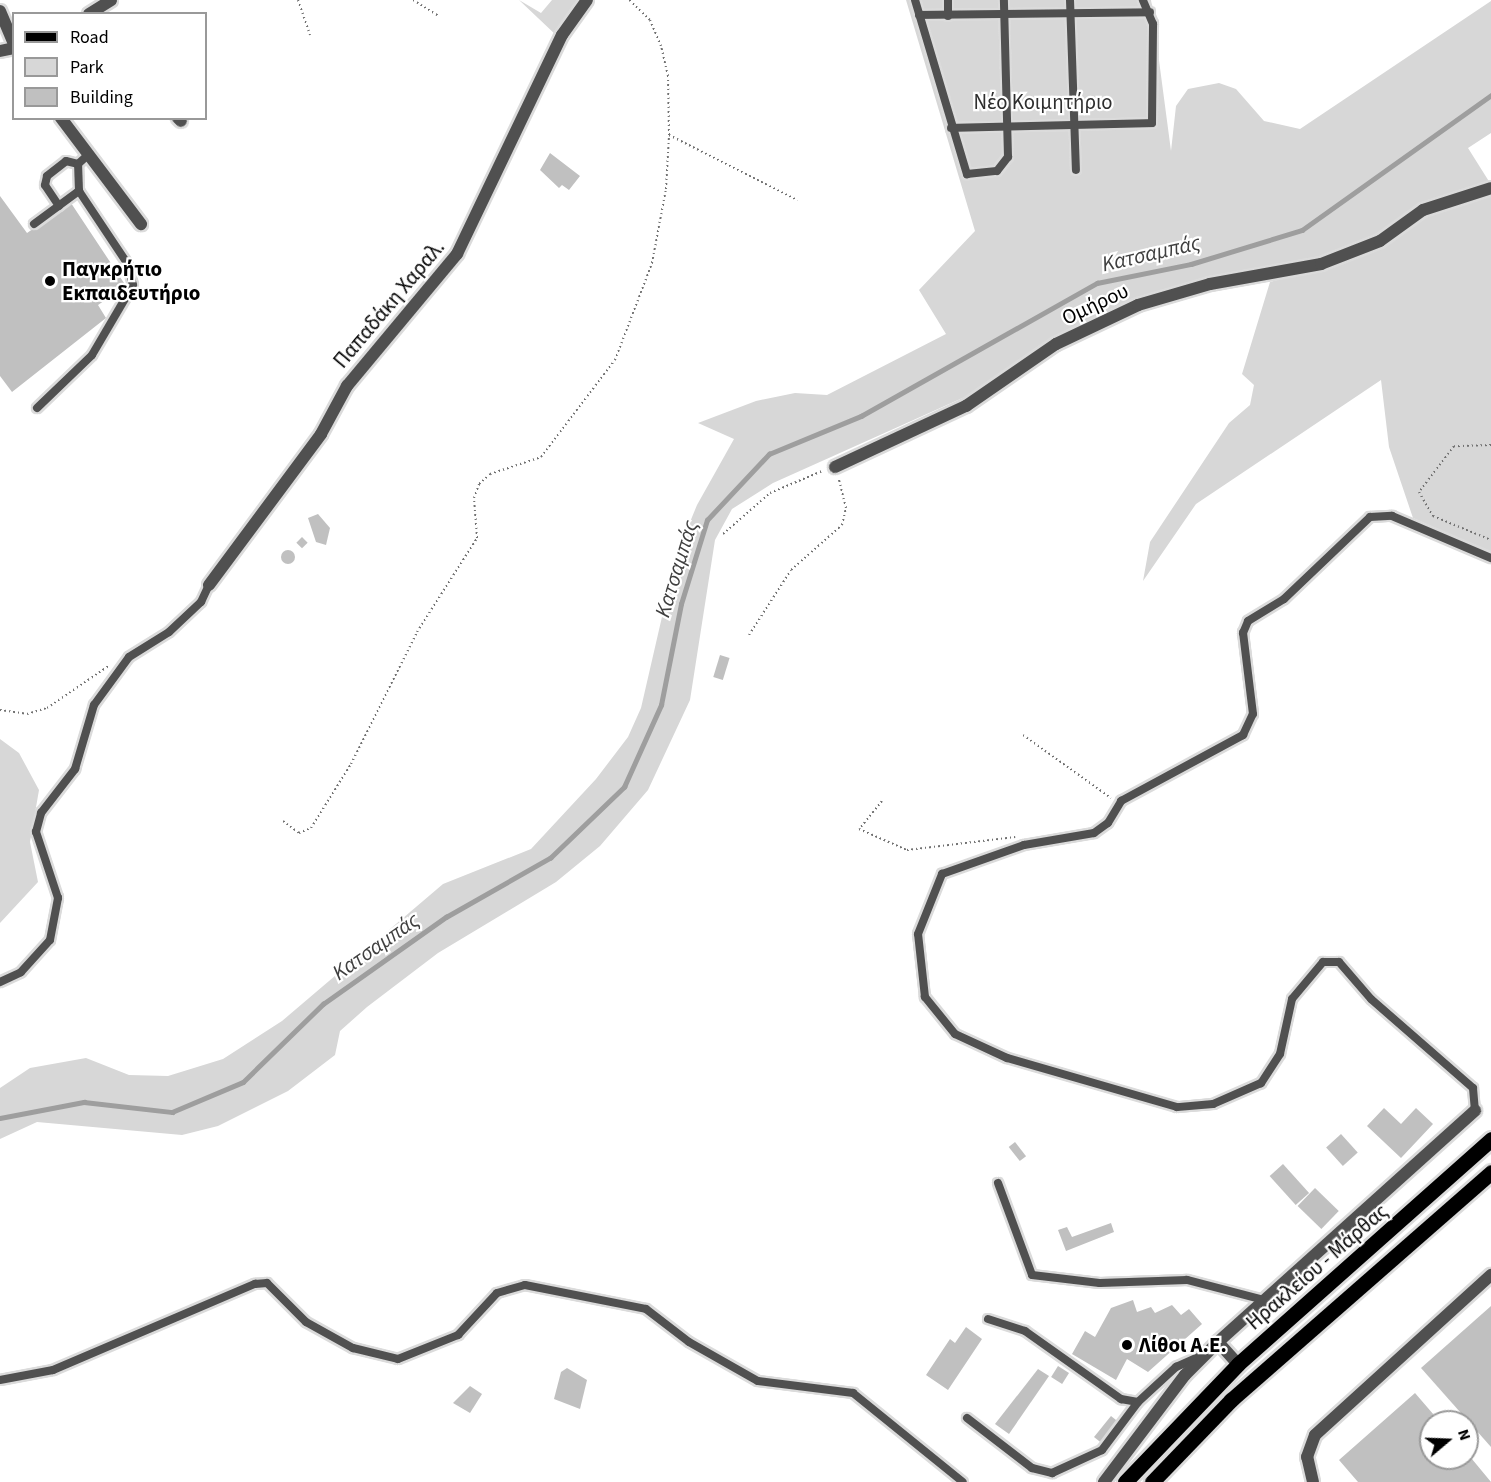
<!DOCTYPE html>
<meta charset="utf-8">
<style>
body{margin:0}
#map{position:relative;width:1491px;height:1482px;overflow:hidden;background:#fff;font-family:"Source Sans 3",sans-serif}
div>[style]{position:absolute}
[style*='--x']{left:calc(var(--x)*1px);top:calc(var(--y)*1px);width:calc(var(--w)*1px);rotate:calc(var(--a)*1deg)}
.green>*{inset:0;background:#d7d7d7}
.stream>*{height:4.5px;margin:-2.25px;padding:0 2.25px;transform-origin:2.25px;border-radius:2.25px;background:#9e9e9e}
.building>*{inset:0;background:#c0c0c0;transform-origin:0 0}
.round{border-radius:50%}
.path>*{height:2px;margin-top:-1px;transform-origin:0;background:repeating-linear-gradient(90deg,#727272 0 1.5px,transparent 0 4.5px)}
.roads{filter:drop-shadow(2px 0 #dbdbdb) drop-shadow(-2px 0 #dbdbdb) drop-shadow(0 2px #dbdbdb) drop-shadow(0 -2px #dbdbdb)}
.lane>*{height:8px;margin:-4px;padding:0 4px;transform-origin:4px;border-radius:4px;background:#505050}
.street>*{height:12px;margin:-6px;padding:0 6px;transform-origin:6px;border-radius:6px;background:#505050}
.primary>*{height:15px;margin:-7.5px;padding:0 7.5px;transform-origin:7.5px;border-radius:7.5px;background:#000}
.dots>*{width:16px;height:16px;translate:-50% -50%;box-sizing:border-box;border:3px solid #fff;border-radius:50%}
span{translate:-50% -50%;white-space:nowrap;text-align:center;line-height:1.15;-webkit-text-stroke:4.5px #fff;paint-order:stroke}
.park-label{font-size:21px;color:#2e2e2e}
.poi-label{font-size:21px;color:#000;font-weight:700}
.left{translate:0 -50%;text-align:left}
.street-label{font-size:21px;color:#000}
.water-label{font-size:22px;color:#3f3f3f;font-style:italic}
.legend{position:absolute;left:12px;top:12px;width:195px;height:108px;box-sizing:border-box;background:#fff;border:2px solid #999;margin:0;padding:8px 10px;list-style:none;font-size:18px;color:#000}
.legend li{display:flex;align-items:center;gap:12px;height:30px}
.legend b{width:30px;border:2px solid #999}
.north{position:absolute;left:1419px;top:1410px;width:60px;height:60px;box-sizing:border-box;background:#fff;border:2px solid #999;border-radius:50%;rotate:71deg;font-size:16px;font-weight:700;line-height:24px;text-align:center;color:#000}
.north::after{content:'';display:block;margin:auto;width:21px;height:27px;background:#000;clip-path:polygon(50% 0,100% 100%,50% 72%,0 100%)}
</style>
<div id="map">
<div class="green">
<i style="clip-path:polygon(519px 0,541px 13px,552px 0,583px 0,557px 36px)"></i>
<i style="clip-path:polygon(906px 0,1151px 0,1171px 151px,1176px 106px,1188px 89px,1219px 83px,1236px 89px,1264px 121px,1300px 129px,1491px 1px,1491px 133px,1468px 148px,1490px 183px,1329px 256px,1144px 296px,1084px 323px,967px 396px,773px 483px,732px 509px,715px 540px,690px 700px,648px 790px,600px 846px,556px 882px,438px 953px,367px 1007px,340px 1031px,335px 1055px,288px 1091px,218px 1126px,182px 1135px,37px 1122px,0 1139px,0 1088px,30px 1068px,86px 1058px,129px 1075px,168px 1076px,223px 1059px,282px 1021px,443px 884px,531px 849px,596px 779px,628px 737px,641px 708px,676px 556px,697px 505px,734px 439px,698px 423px,756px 401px,795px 393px,827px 395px,946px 334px,919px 290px,975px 231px)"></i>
<i style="clip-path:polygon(1491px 192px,1491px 553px,1413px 518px,1389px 447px,1381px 380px,1196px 504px,1143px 581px,1150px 542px,1229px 423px,1250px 405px,1254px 385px,1242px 374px,1270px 282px,1355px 258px,1420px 220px)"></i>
<i style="clip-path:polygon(0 739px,19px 753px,39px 790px,30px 842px,38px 882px,0 923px)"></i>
</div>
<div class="stream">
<i style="--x:0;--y:1118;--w:86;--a:-10.8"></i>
<i style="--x:84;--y:1102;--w:89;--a:6.5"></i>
<i style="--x:172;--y:1112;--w:77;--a:-22.9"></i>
<i style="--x:243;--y:1082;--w:112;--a:-44.3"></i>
<i style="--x:323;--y:1004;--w:151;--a:-35.3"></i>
<i style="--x:446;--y:917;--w:120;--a:-29.6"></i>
<i style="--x:550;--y:858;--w:103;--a:-43.8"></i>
<i style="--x:624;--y:787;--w:90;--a:-65.7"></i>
<i style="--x:661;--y:705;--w:103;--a:-78.8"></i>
<i style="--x:681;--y:604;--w:88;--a:-72.8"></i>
<i style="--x:707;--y:520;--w:91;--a:-46.8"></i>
<i style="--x:769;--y:454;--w:100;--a:-22.4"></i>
<i style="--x:861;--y:416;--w:271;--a:-29.4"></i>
<i style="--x:1097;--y:283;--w:96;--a:-11.4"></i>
<i style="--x:1191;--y:264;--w:116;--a:-17"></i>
<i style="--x:1302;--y:230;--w:232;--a:-35.5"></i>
</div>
<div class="building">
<i style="clip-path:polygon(550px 153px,580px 176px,569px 190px,562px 185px,559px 188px,540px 170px)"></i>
<i style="clip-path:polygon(0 196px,27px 233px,71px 203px,126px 286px,98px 305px,106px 318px,12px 392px,0 376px)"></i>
<i style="clip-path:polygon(318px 514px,330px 528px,326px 545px,316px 542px,308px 518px)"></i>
<i style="left:302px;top:537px;width:8px;height:8px;rotate:45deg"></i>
<i class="round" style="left:281px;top:550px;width:14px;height:14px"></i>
<i style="left:720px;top:655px;width:10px;height:23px;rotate:17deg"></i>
<i style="clip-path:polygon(1384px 1108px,1401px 1124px,1416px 1108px,1433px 1124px,1401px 1158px,1367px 1126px)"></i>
<i style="left:1341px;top:1134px;width:25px;height:20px;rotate:48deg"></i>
<i style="left:1015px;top:1142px;width:18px;height:8px;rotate:52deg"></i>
<i style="left:1283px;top:1164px;width:39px;height:18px;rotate:48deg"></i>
<i style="left:1315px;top:1188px;width:33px;height:25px;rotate:44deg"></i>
<i style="clip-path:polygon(1111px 1223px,1114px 1232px,1066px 1251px,1058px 1230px,1067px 1227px,1072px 1237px)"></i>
<i style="clip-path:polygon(1133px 1300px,1137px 1312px,1151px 1307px,1155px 1313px,1172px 1305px,1181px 1315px,1189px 1309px,1202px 1324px,1148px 1372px,1127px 1359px,1116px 1380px,1072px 1354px,1085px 1331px,1095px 1337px,1111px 1308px)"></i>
<i style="clip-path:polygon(1491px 1306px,1491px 1447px,1421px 1368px)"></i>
<i style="clip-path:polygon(966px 1327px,982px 1339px,948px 1390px,926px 1375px,950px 1339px,955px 1343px)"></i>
<i style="left:1058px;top:1366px;width:13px;height:13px;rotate:32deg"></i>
<i style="clip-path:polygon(567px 1368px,587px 1380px,580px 1409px,554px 1399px,561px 1372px)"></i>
<i style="clip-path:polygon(1038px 1369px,1049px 1376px,1009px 1434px,995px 1424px)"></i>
<i style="clip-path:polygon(470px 1386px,482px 1394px,470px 1413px,453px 1403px)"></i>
<i style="clip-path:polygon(1415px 1393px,1440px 1422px,1431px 1422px,1431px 1458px,1467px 1458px,1467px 1453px,1491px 1482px,1358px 1482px,1339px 1460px)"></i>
<i style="left:1111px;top:1416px;width:14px;height:27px;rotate:39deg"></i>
</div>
<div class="path">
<i style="--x:298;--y:0;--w:37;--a:71"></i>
<i style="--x:413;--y:0;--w:31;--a:32"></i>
<i style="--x:669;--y:135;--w:144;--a:26.9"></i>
<i style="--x:1491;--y:445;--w:37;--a:178"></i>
<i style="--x:1454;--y:446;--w:58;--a:127.3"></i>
<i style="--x:1419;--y:492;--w:28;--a:60"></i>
<i style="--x:1433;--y:516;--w:63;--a:22.5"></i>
<i style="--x:723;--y:534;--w:62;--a:-41.1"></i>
<i style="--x:770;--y:493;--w:56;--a:-22.9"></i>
<i style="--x:749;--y:635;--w:77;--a:-57.1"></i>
<i style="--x:791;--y:570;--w:68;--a:-41.4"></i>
<i style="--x:842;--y:525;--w:17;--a:-77"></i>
<i style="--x:846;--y:508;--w:29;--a:-104"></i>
<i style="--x:0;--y:710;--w:27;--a:8"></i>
<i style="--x:27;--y:714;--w:21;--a:-17"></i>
<i style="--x:47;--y:708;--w:76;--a:-34.3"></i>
<i style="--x:1023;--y:735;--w:108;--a:35.6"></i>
<i style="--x:882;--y:801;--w:36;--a:129"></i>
<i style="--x:859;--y:829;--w:52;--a:23.6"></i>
<i style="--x:907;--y:850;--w:109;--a:-6.9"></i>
<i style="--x:283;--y:821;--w:20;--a:37"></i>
<i style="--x:299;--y:833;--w:13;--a:-23"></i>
<i style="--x:311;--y:828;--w:75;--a:-58"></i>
<i style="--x:351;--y:764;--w:148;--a:-63.4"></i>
<i style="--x:417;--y:632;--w:112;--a:-57.4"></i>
<i style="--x:477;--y:538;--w:40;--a:-94.3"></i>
<i style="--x:474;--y:498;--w:15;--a:-70"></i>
<i style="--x:479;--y:484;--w:15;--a:-42"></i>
<i style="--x:490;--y:474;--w:54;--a:-18.4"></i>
<i style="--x:541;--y:457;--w:122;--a:-52.7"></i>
<i style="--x:615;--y:360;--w:104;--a:-69.1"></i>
<i style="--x:652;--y:263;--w:75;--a:-79.3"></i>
<i style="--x:666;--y:189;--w:54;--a:-86.8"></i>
<i style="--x:669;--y:135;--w:59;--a:-91"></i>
<i style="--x:668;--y:76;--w:31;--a:-103"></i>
<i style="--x:661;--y:46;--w:28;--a:-113"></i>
<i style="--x:650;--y:20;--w:29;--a:-136"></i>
</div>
<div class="roads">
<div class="lane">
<i style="--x:915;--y:0;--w:182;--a:73.4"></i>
<i style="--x:967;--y:174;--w:30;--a:-6"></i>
<i style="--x:997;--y:171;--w:18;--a:-52"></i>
<i style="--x:1008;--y:157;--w:157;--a:-91.5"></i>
<i style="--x:948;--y:0;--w:16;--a:90"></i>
<i style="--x:1070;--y:0;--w:170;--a:88"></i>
<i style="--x:919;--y:15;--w:231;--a:-0.7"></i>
<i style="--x:951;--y:128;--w:201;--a:-1.4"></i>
<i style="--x:1152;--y:123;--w:99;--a:-89.4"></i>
<i style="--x:1153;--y:24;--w:26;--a:-113"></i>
<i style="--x:59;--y:206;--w:25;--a:-124"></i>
<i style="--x:45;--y:185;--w:9;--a:-77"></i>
<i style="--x:47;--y:176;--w:24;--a:-38"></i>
<i style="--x:66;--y:161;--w:12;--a:14"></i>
<i style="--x:34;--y:224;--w:56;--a:-36.3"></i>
<i style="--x:37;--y:408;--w:76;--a:-43.9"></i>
<i style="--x:92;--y:355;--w:81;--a:-59.6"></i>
<i style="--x:133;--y:285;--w:23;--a:-105"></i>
<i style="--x:127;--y:263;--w:87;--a:-123.7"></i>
<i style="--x:79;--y:191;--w:27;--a:-92"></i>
<i style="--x:78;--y:164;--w:13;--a:-42"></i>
<i style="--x:0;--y:982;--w:23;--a:-25"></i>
<i style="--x:21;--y:972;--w:43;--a:-47.8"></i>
<i style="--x:50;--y:940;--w:43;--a:-79.2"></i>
<i style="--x:58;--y:898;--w:70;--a:-108.4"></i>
<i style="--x:36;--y:832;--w:20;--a:-75"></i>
<i style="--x:41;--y:813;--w:56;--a:-52.3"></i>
<i style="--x:75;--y:769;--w:67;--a:-73.5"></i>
<i style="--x:94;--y:705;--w:59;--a:-53.9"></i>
<i style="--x:129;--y:657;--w:47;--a:-32"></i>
<i style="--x:169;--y:632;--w:44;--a:-43.2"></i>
<i style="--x:201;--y:602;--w:19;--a:-65"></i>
<i style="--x:1475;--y:1111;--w:23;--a:-95"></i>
<i style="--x:1473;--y:1088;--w:135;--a:-138.9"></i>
<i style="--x:1371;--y:999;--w:49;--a:-130.9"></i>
<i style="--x:1339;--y:962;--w:16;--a:180"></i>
<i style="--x:1323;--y:962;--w:48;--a:130"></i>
<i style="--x:1292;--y:999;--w:56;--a:102.3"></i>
<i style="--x:1280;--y:1054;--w:35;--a:123"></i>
<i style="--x:1261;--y:1083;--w:52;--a:156.4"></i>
<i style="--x:1213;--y:1104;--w:36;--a:175"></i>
<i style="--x:1177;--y:1107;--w:177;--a:-163.9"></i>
<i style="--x:1007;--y:1058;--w:57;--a:-155.2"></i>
<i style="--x:955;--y:1034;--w:48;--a:-129"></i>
<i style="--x:925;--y:997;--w:63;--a:-96.3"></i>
<i style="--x:918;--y:934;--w:65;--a:-68.2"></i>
<i style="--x:942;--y:874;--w:87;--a:-19.5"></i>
<i style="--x:1024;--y:845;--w:71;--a:-9.7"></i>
<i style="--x:1094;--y:833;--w:17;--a:-36"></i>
<i style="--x:1108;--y:823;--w:26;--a:-59"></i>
<i style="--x:1121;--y:801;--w:139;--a:-28.4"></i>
<i style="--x:1243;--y:735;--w:23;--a:-65"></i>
<i style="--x:1253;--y:714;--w:82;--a:-97"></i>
<i style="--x:1243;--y:633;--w:13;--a:-67"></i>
<i style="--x:1248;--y:621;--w:42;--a:-31.4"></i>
<i style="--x:1284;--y:599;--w:119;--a:-43.6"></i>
<i style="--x:1370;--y:517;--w:22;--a:-3"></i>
<i style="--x:1392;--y:516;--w:108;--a:23"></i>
<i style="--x:998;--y:1183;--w:98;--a:69.7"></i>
<i style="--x:1032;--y:1275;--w:68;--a:6.7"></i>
<i style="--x:1100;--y:1283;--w:87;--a:-2"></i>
<i style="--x:1187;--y:1280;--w:80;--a:14.6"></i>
<i style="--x:988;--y:1319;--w:39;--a:18"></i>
<i style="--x:1025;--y:1331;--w:118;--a:35.3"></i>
<i style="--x:1121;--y:1399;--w:17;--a:10"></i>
<i style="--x:1138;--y:1402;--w:52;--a:-42.6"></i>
<i style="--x:1176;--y:1367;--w:32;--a:-24"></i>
<i style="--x:0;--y:1380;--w:54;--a:-10.7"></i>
<i style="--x:53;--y:1370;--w:220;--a:-23.1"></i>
<i style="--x:255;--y:1284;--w:12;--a:-5"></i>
<i style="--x:267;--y:1283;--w:55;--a:45"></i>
<i style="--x:306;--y:1322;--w:54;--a:29"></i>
<i style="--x:353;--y:1348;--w:46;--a:13.7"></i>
<i style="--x:398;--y:1359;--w:65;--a:-21.8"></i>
<i style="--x:458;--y:1335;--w:57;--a:-47.1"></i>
<i style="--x:497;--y:1293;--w:29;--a:-16"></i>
<i style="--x:525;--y:1285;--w:123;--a:11.2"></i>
<i style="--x:646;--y:1309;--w:54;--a:37.5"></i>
<i style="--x:689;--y:1342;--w:79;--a:29.5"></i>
<i style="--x:758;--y:1381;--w:96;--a:7.2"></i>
<i style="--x:853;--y:1393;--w:141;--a:39"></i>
<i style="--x:967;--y:1418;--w:82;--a:37.6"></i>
<i style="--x:1032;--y:1468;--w:21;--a:14"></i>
<i style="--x:1052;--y:1473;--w:55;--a:-24.7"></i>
<i style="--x:1102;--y:1450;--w:60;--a:-53.1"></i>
</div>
<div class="street">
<i style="--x:0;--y:11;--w:36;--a:67"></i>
<i style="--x:89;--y:14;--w:26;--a:-32"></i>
<i style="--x:0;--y:51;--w:14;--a:-12"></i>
<i style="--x:61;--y:118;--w:133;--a:53"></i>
<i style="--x:178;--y:118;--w:4;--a:45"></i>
<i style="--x:835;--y:467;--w:145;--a:-25"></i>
<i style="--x:966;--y:406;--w:109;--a:-34.6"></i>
<i style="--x:1056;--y:344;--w:91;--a:-25.4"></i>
<i style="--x:1138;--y:305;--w:75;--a:-16.3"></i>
<i style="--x:1210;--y:284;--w:113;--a:-10.2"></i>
<i style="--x:1321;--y:264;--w:63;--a:-21.3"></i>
<i style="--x:1380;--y:241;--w:53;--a:-35.8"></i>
<i style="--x:1423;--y:210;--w:71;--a:-17.9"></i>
<i style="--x:209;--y:585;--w:188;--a:-53.4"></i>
<i style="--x:321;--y:434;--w:55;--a:-61.6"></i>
<i style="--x:347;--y:386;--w:172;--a:-50.2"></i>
<i style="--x:457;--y:254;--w:243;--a:-64.4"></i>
<i style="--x:562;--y:35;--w:43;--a:-54.5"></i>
<i style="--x:1218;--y:1342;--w:346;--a:-42"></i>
<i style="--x:1104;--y:1482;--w:134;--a:-52.9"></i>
<i style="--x:1185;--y:1375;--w:47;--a:-45"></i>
<i style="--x:1218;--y:1342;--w:30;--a:48"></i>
<i style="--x:1313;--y:1482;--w:26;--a:-103"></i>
<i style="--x:1307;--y:1457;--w:23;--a:-70"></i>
<i style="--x:1315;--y:1435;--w:238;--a:-42.3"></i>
</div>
<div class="primary">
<i style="--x:1125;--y:1482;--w:163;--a:-46.2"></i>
<i style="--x:1238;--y:1364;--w:339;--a:-41.6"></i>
<i style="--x:1152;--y:1482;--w:114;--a:-46.1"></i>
<i style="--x:1231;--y:1400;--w:346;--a:-41.2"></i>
</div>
</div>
<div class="dots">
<i style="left:50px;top:281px;background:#000"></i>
<i style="left:1127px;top:1345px;background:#000"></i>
</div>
<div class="park-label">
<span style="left:1043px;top:102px">Νέο Κοιμητήριο</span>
</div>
<div class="poi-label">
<span class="left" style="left:62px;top:281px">Παγκρήτιο<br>Εκπαιδευτήριο</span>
<span class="left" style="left:1139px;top:1345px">Λίθοι Α.Ε.</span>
</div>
<div class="street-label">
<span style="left:389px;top:304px;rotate:-50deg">Παπαδάκη Χαραλ.</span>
<span style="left:1095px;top:304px;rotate:-25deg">Ομήρου</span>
<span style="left:1317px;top:1267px;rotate:-41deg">Ηρακλείου - Μάρθας</span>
</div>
<div class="water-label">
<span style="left:1151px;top:254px;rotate:-13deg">Κατσαμπάς</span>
<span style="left:677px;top:569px;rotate:-73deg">Κατσαμπάς</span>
<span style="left:376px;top:947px;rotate:-35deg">Κατσαμπάς</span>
</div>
<ul class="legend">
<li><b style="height:8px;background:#000"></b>Road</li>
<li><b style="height:16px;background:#d7d7d7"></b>Park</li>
<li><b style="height:16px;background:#c0c0c0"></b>Building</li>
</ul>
<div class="north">N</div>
</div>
